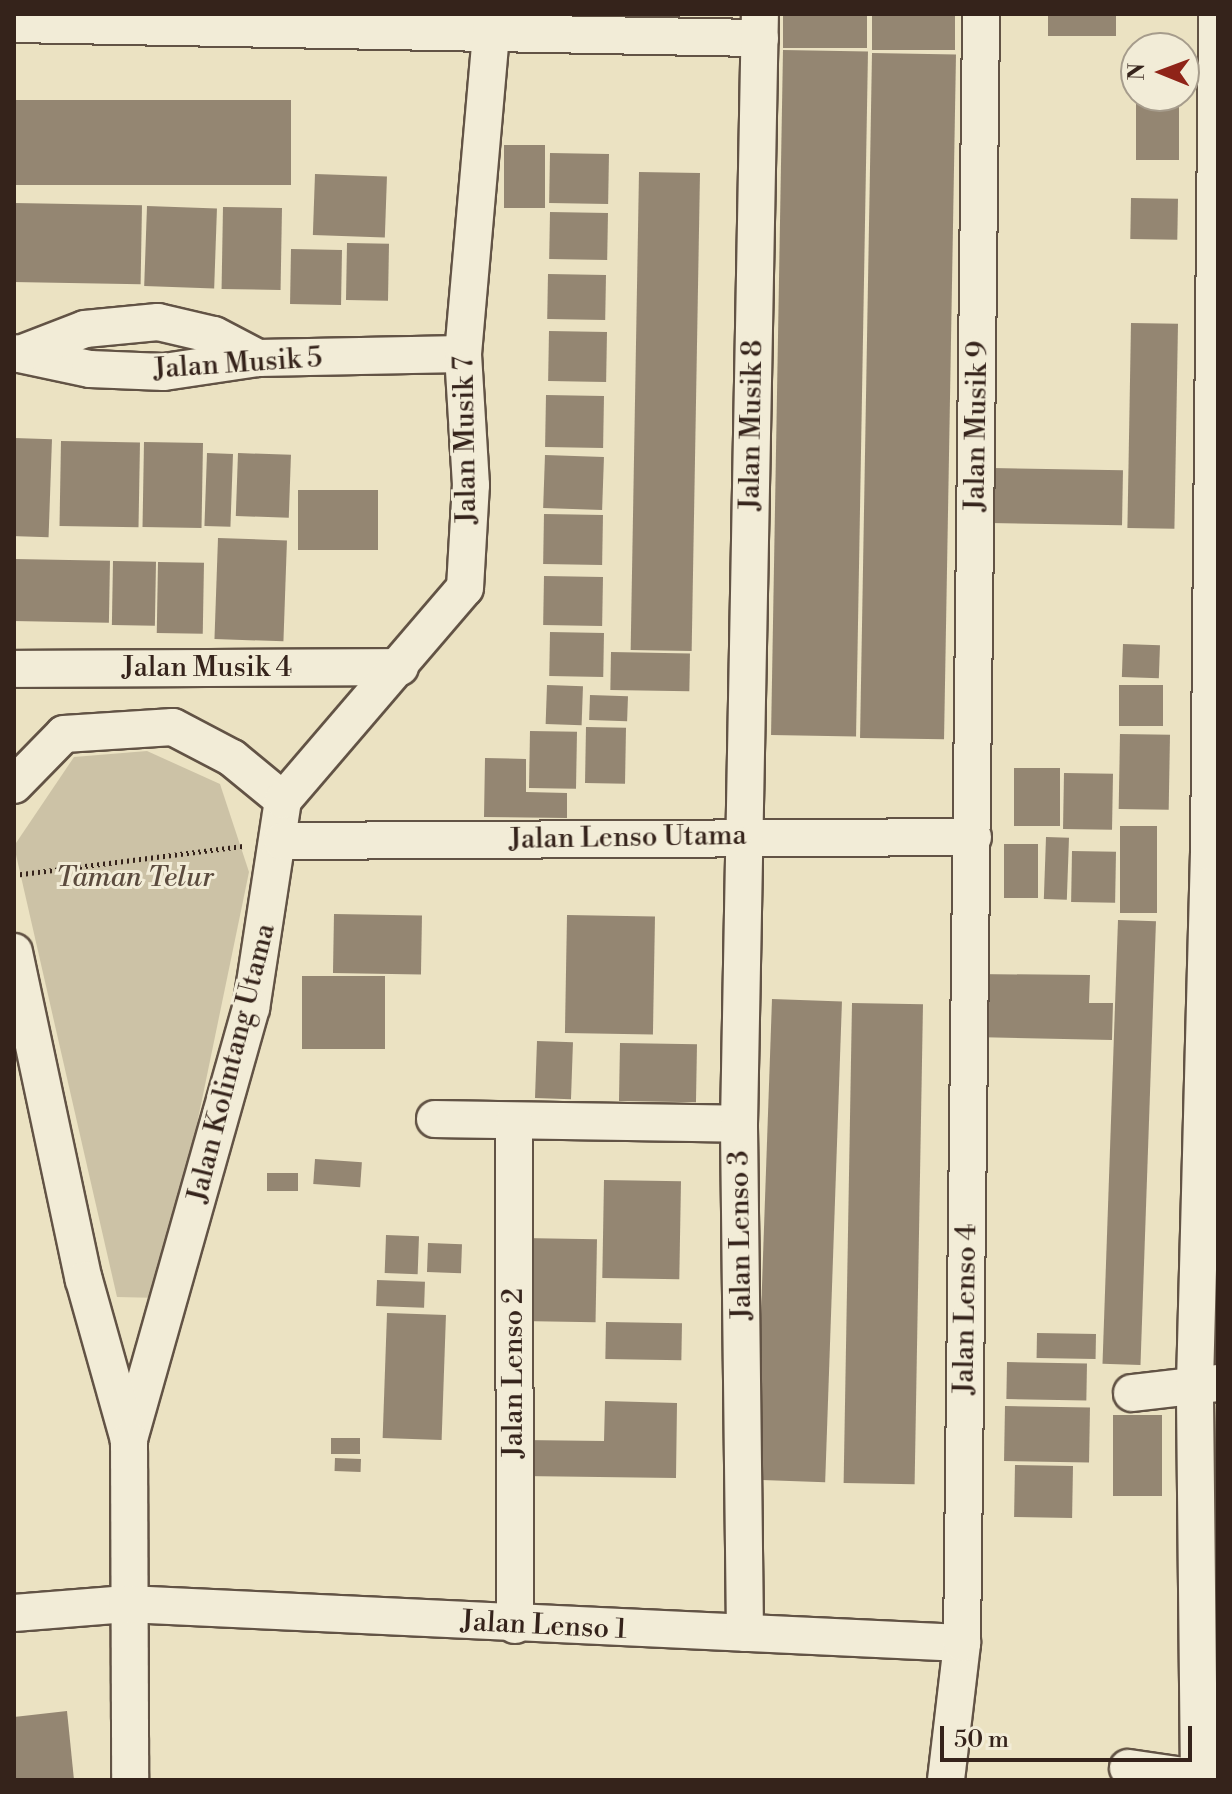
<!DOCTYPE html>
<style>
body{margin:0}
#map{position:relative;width:1232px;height:1794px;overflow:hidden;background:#ebe2c2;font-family:"Libre Bodoni",serif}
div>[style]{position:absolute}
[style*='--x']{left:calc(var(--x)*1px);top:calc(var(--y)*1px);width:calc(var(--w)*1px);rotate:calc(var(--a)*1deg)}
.green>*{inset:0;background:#ccc2a6}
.building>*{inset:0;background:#948672;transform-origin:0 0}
.path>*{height:5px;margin-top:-2.5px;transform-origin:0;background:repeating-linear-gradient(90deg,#35231b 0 2px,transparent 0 6px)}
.roads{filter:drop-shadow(2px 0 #625345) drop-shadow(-2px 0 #625345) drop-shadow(0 2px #625345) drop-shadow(0 -2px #625345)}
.minor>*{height:36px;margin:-18px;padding:0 18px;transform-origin:18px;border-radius:18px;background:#f2ecd7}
span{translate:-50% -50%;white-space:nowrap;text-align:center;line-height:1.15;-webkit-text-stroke:6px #f2ecd7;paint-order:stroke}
.street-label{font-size:28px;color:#35231b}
.park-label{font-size:28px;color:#5b4b3e;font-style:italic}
.frame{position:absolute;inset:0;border:16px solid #35231b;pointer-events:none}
.north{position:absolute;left:1120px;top:32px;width:80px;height:80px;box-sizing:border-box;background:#f2ecd7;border:2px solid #a69c8c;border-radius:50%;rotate:271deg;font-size:22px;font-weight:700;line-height:32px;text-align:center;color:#35231b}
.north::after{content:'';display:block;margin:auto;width:28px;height:36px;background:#8f2418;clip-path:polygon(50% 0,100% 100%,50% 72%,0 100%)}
.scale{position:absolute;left:940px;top:1726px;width:252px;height:36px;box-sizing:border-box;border:4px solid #35231b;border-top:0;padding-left:10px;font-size:24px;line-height:28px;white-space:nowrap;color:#35231b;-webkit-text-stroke:6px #f2ecd7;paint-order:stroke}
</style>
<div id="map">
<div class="green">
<i style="clip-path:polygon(147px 751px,220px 784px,249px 872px,161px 1298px,117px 1297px,14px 846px,74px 757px)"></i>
</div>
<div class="building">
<i style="clip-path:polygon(525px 14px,611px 14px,611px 24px,524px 22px)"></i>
<i style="left:783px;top:14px;width:84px;height:34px"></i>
<i style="left:872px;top:14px;width:83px;height:36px"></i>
<i style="left:1048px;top:14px;width:68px;height:22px"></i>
<i style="left:783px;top:50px;width:85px;height:685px;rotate:1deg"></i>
<i style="left:872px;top:53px;width:84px;height:685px;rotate:1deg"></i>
<i style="left:1136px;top:96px;width:43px;height:64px"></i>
<i style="left:14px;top:100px;width:277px;height:85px"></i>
<i style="left:504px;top:145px;width:41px;height:63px"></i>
<i style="left:550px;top:153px;width:59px;height:50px;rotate:1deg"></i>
<i style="left:639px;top:172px;width:61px;height:478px;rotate:1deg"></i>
<i style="left:315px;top:174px;width:72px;height:61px;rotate:2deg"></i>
<i style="left:1131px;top:198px;width:47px;height:41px;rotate:1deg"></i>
<i style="left:14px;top:203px;width:128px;height:79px;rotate:1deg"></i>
<i style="left:147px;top:206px;width:70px;height:80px;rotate:2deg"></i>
<i style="left:223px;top:207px;width:59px;height:82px;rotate:1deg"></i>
<i style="left:550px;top:212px;width:58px;height:47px;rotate:1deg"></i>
<i style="left:347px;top:243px;width:42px;height:57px;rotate:1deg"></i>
<i style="left:291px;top:249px;width:51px;height:55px;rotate:1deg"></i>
<i style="left:548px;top:274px;width:58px;height:45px;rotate:1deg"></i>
<i style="left:1131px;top:323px;width:47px;height:205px;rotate:1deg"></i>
<i style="left:549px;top:331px;width:58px;height:50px;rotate:1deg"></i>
<i style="left:546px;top:395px;width:58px;height:52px;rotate:1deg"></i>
<i style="left:14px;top:438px;width:38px;height:98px;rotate:2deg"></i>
<i style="left:61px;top:441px;width:79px;height:85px;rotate:1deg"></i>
<i style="left:144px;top:442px;width:59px;height:85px;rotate:1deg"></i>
<i style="left:207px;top:453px;width:26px;height:73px;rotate:2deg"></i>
<i style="left:238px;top:453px;width:53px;height:63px;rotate:2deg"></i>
<i style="left:545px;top:455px;width:59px;height:53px;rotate:2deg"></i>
<i style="left:991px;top:468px;width:132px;height:55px;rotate:1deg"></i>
<i style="left:298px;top:490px;width:80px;height:60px"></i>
<i style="left:544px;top:514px;width:59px;height:50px;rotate:1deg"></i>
<i style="left:218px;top:538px;width:69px;height:101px;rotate:2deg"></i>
<i style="left:14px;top:559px;width:96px;height:62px;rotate:1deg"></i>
<i style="left:113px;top:561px;width:43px;height:64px;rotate:1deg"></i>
<i style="left:158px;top:562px;width:46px;height:71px;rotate:1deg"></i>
<i style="left:544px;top:576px;width:59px;height:49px;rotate:1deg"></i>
<i style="left:550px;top:632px;width:54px;height:44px;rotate:1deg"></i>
<i style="left:1123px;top:644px;width:37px;height:33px;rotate:2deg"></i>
<i style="left:611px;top:652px;width:79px;height:38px;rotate:1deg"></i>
<i style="left:547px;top:685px;width:36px;height:39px;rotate:2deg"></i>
<i style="left:1119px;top:685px;width:44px;height:41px"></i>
<i style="left:590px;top:695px;width:38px;height:25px;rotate:2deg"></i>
<i style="left:586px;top:727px;width:40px;height:56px;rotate:1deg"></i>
<i style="left:530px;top:731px;width:47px;height:57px;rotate:1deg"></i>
<i style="left:1120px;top:734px;width:50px;height:75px;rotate:1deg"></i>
<i style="clip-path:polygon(485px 758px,526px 759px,526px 792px,567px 793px,567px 818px,484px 817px)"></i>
<i style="left:1014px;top:768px;width:46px;height:58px"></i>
<i style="left:1064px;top:773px;width:49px;height:56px;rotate:1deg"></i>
<i style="left:1120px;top:826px;width:37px;height:87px"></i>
<i style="left:1046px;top:837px;width:23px;height:62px;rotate:2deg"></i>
<i style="left:1004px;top:844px;width:34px;height:54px"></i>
<i style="left:1072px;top:851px;width:44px;height:51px;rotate:1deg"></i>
<i style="left:334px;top:914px;width:88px;height:59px;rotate:1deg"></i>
<i style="left:567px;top:915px;width:88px;height:118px;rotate:1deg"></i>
<i style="left:1118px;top:920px;width:38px;height:444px;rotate:2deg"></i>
<i style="clip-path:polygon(974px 974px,1090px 975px,1089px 1003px,1113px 1003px,1112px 1040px,973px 1037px)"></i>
<i style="left:302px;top:976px;width:83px;height:73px"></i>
<i style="left:772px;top:999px;width:70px;height:481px;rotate:2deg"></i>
<i style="left:852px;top:1003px;width:71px;height:480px;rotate:1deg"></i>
<i style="left:537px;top:1041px;width:36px;height:57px;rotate:2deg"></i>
<i style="left:620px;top:1043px;width:77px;height:58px;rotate:1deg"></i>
<i style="left:315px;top:1159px;width:47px;height:25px;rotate:4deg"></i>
<i style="left:267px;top:1173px;width:31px;height:18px"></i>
<i style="left:604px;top:1180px;width:77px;height:98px;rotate:1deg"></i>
<i style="left:386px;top:1235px;width:33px;height:38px;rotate:2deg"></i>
<i style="left:522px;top:1238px;width:75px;height:83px;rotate:1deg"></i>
<i style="left:428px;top:1243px;width:34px;height:29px;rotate:2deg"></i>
<i style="left:377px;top:1280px;width:48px;height:26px;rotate:2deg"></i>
<i style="left:387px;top:1313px;width:59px;height:125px;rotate:2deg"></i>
<i style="left:606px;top:1322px;width:76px;height:37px;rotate:1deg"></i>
<i style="left:1037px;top:1333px;width:59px;height:25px;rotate:1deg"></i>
<i style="left:1007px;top:1362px;width:80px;height:37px;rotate:1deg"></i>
<i style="clip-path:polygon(605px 1401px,677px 1403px,676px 1478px,522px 1476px,523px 1440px,604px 1441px)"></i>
<i style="left:1005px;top:1406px;width:85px;height:55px;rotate:1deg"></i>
<i style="left:1113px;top:1415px;width:49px;height:81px"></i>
<i style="left:331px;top:1438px;width:29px;height:16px"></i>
<i style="left:335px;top:1458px;width:26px;height:13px;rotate:2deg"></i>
<i style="left:1015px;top:1465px;width:58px;height:52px;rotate:1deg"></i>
<i style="clip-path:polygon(67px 1711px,74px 1780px,14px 1780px,14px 1717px)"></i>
</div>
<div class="path">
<i style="--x:14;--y:875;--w:231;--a:-7.2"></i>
</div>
<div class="roads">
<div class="minor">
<i style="--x:14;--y:24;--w:746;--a:1.08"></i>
<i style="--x:14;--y:353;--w:78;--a:11.9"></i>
<i style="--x:90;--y:369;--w:74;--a:2.3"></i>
<i style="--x:164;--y:372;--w:95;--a:-8.5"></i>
<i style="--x:258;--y:358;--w:205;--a:-1.1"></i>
<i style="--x:20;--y:354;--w:70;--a:-21"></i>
<i style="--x:85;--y:329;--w:73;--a:-5.5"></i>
<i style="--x:158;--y:322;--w:57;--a:13.1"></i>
<i style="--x:214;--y:335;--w:50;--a:27.6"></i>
<i style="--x:14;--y:669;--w:386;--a:-0.3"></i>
<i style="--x:14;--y:785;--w:71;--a:-45.6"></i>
<i style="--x:64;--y:734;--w:109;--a:-3.7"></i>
<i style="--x:173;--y:727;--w:67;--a:27.7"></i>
<i style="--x:232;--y:758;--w:66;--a:39.5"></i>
<i style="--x:283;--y:800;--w:210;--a:98.7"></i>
<i style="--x:251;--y:1008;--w:449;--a:105.8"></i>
<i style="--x:283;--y:800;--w:279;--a:-49.4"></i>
<i style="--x:465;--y:588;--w:103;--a:-86.7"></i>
<i style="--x:471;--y:485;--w:131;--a:-93.5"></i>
<i style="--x:463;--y:354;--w:341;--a:-85"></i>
<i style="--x:282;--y:841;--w:691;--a:-0.33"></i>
<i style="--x:14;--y:952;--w:335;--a:78"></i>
<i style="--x:84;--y:1280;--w:166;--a:74.3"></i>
<i style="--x:129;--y:1440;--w:340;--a:89.8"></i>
<i style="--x:435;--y:1119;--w:304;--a:0.9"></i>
<i style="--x:514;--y:1122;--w:503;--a:89.89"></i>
<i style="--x:1132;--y:1393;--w:87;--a:-6.6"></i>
<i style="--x:14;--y:1613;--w:113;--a:-4.6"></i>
<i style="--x:127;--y:1604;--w:836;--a:2.67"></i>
<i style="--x:745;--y:1633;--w:509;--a:-90.68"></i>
<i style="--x:739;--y:1124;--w:1110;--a:-88.92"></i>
<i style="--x:1128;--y:1768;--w:83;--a:8.3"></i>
<i style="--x:1199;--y:1779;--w:396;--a:-90.6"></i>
<i style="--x:1195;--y:1383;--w:531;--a:-88.49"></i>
<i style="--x:1209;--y:852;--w:838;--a:-89.45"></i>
<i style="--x:946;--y:1780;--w:138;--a:-83.3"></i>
<i style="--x:962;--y:1643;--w:1629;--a:-89.33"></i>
</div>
</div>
<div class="street-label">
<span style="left:238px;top:364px;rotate:-4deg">Jalan Musik 5</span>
<span style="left:752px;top:425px;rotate:-89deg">Jalan Musik 8</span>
<span style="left:977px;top:426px;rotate:-89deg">Jalan Musik 9</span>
<span style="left:466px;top:440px;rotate:-91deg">Jalan Musik 7</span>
<span style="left:207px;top:668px">Jalan Musik 4</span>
<span style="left:628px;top:838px;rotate:-1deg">Jalan Lenso Utama</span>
<span style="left:232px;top:1063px;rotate:-76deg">Jalan Kolintang Utama</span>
<span style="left:741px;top:1235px;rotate:-91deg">Jalan Lenso 3</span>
<span style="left:966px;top:1309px;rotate:-89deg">Jalan Lenso 4</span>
<span style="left:514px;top:1373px;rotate:-90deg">Jalan Lenso 2</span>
<span style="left:544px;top:1626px;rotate:3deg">Jalan Lenso 1</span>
</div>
<div class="park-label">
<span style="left:135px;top:878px">Taman Telur</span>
</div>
<div class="frame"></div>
<div class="north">N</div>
<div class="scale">50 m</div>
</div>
